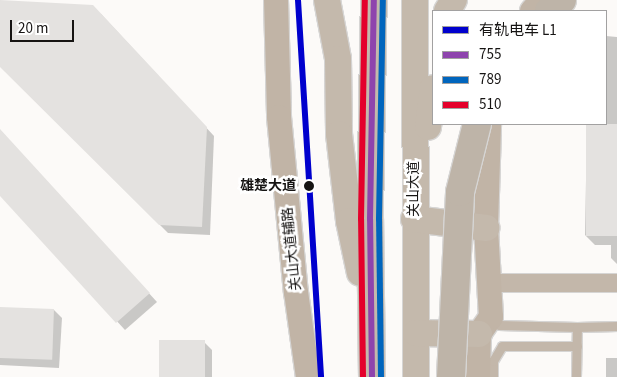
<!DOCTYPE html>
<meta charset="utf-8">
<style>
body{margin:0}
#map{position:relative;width:617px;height:377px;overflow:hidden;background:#fcfaf8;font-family:"Source Sans 3","Noto Sans SC",sans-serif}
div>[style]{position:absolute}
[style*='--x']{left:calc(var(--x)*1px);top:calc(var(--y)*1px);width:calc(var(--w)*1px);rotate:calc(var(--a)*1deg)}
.shadow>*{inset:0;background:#0003;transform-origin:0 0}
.building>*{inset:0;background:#e4e2e0;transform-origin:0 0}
.roads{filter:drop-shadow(1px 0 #d6d5d4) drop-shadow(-1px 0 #d6d5d4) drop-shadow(0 1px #d6d5d4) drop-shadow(0 -1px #d6d5d4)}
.lane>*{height:9px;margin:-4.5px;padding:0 4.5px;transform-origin:4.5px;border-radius:4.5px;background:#c3b7aa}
.street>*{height:18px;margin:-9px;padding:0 9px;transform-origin:9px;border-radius:9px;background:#c3b7aa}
.secondary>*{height:24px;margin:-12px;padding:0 12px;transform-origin:12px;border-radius:12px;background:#c1b4a6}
.primary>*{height:26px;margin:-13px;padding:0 13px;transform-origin:13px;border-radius:13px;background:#c4b9ac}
.highway>*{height:28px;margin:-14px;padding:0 14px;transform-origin:14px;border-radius:14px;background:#beb4a8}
.bridges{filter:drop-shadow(1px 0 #d6d5d4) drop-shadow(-1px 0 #d6d5d4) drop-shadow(0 1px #d6d5d4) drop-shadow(0 -1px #d6d5d4)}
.highway-bridge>*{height:28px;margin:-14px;padding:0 14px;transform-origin:14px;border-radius:14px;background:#beb4a8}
.bus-1>*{height:6px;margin:-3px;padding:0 3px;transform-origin:3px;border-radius:3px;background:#8e44ad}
.bus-2>*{height:6px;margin:-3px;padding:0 3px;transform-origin:3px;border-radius:3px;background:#0065bd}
.bus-3>*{height:6px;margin:-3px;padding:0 3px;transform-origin:3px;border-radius:3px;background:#e4002b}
.tram-1>*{height:6px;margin:-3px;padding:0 3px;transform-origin:3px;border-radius:3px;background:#0000cd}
.dots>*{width:14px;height:14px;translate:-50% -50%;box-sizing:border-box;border:2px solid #fff;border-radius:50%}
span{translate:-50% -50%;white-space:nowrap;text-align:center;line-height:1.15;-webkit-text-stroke:5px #fff;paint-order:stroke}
.stop-label{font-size:14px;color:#161413;font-weight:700}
.right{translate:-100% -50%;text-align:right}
.street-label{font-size:14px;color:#161413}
.legend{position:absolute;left:432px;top:10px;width:175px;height:115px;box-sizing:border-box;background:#fff;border:1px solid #a2a1a1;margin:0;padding:6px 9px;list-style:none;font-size:15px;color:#161413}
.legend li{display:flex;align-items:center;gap:10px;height:25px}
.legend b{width:25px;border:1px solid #a2a1a1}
.scale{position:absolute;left:10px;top:20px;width:64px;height:22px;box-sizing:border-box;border:2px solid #161413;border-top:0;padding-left:6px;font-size:15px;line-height:18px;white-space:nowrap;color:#161413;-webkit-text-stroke:4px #fff;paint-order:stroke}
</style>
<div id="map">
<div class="shadow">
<i style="clip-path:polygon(0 1px,101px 14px,214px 136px,210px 235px,168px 233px,0 65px)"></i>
<i style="clip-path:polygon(606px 36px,617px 37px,617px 264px,611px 258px,611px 245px,595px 245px,585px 235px,587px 124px,606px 124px)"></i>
<i style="clip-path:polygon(0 130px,157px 302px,125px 330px,0 194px)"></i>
<i style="clip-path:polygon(0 308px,54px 310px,62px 318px,59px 368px,0 365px)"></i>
<i style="clip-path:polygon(204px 342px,212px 350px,212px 377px,160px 377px)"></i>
<i style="left:606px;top:358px;width:11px;height:19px"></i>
</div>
<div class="building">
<i style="clip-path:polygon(0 0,93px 5px,207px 127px,202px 227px,159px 225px,0 67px)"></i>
<i style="left:586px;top:124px;width:31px;height:112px"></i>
<i style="clip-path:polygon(0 129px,150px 293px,116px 323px,0 196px)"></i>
<i style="left:0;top:307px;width:54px;height:51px;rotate:2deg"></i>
<i style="left:159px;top:340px;width:46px;height:37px"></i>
</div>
<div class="roads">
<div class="lane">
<i style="--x:491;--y:317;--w:11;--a:45"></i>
<i style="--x:499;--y:325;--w:78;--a:1.5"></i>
<i style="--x:493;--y:377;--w:16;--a:-90"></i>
<i style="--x:493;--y:361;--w:17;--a:-59"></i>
<i style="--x:502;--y:346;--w:75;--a:0"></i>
<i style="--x:576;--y:377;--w:50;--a:-88.9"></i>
<i style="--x:577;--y:327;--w:40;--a:-1.4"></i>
</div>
<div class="street">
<i style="--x:489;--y:283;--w:128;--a:0"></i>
</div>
<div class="secondary">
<i style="--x:276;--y:0;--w:117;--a:88.5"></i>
<i style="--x:279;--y:117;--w:176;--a:84.5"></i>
<i style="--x:296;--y:292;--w:86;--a:82"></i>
<i style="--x:532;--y:11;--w:15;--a:-48"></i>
<i style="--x:478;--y:377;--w:43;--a:-88.7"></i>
<i style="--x:479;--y:334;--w:21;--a:-55"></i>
<i style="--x:491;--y:317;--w:89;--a:-93.2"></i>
<i style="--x:486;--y:228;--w:104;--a:-88.3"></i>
</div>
<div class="primary">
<i style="--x:327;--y:0;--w:60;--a:79.4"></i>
<i style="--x:338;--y:59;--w:75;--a:89.2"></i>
<i style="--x:339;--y:134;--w:88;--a:83.4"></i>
<i style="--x:349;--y:221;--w:53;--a:78.1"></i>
<i style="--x:415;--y:0;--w:377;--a:89.8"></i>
<i style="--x:447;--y:11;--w:13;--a:-58"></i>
<i style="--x:428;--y:127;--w:39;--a:-83"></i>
<i style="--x:414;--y:219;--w:73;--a:7.1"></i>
<i style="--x:416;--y:333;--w:63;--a:0.9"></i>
<i style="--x:372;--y:377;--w:158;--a:-90.7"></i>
<i style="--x:370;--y:219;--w:219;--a:-89"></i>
</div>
<div class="highway">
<i style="--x:549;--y:11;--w:17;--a:-40"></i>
</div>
</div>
<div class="bridges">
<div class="highway-bridge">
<i style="--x:451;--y:377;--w:185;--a:-87.2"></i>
<i style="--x:460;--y:192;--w:70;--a:-76"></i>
</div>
</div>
<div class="bus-1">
<i style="--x:372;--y:377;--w:158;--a:-90.7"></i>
<i style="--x:370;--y:219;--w:219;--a:-89"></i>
</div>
<div class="bus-2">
<i style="--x:381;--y:377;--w:158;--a:-90.7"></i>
<i style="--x:379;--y:219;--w:219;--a:-89"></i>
</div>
<div class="bus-3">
<i style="--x:363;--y:377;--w:158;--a:-90.7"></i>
<i style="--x:361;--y:219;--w:219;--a:-89"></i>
</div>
<div class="tram-1">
<i style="--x:298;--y:0;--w:378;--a:86.5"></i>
</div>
<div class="dots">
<i style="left:309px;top:186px;background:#161413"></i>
</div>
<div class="stop-label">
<span class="right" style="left:296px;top:186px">雄楚大道</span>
</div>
<div class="street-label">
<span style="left:414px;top:189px;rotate:-90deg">关山大道</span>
<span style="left:292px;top:249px;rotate:-96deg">关山大道辅路</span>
</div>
<ul class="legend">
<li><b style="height:6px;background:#0000cd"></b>有轨电车 L1</li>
<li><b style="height:6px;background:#8e44ad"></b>755</li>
<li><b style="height:6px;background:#0065bd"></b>789</li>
<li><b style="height:6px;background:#e4002b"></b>510</li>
</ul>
<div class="scale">20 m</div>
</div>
